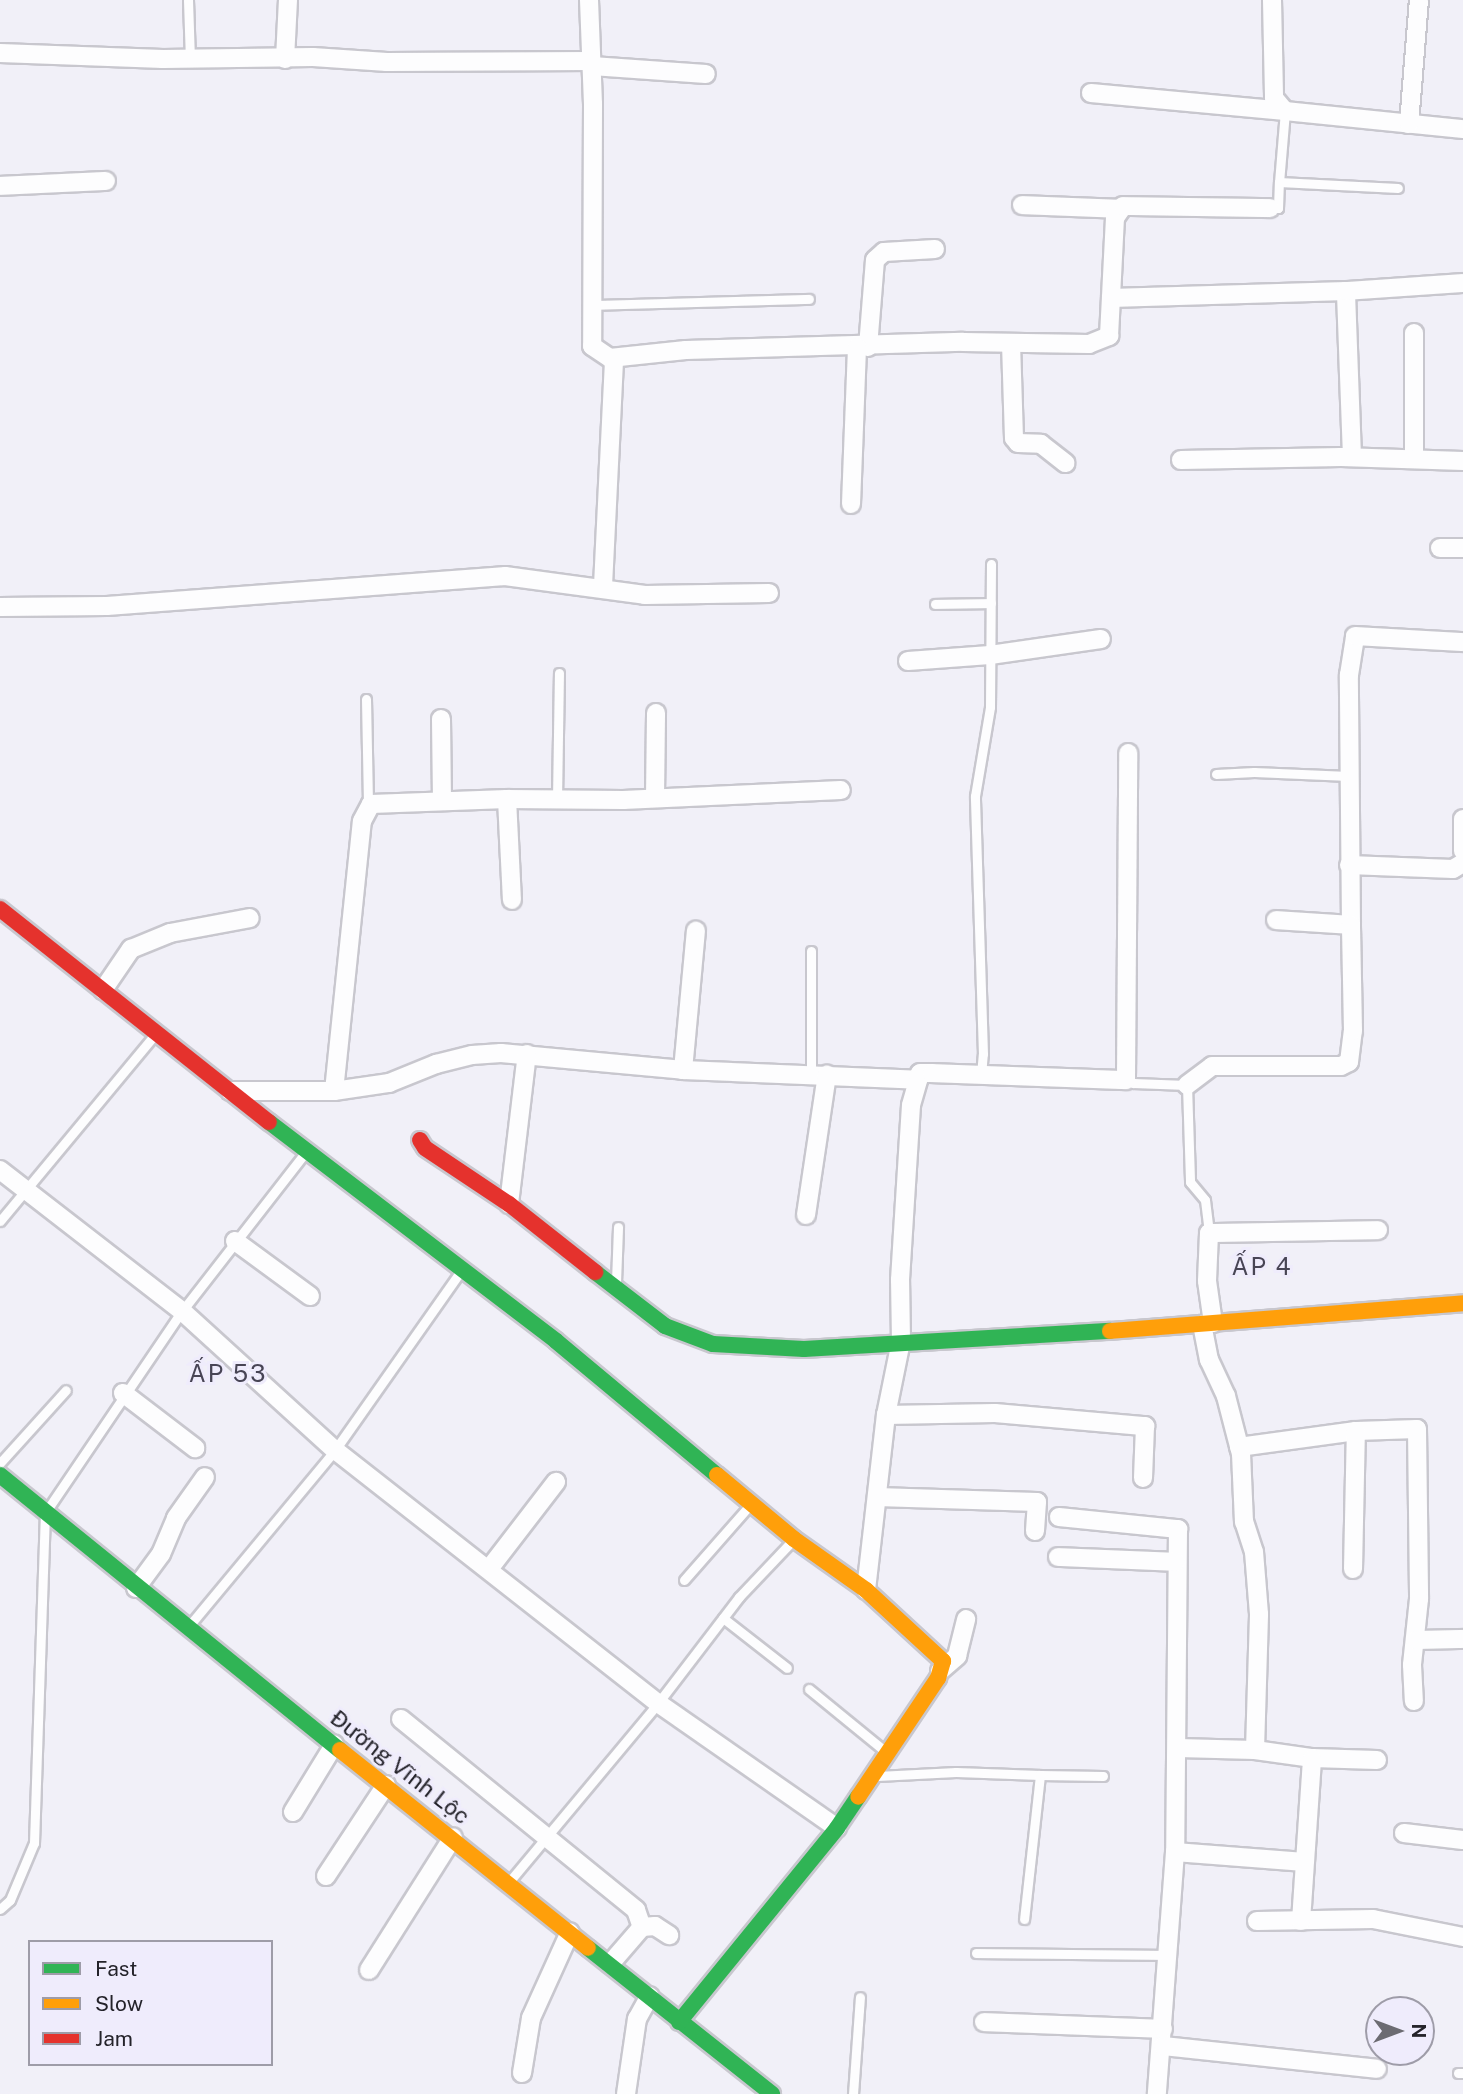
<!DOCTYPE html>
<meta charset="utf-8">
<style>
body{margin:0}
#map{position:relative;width:1463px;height:2094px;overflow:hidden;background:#f1f0f8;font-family:"Public Sans",sans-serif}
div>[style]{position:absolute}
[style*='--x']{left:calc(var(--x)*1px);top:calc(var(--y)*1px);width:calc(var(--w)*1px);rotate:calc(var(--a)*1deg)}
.roads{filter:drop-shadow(2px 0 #c8c7ce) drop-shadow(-2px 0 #c8c7ce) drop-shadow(0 2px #c8c7ce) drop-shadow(0 -2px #c8c7ce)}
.lane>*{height:9px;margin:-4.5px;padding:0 4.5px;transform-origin:4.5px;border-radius:4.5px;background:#fdfdfe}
.street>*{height:18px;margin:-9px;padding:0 9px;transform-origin:9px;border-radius:9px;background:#fdfdfe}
.fast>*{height:16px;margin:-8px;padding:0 8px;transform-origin:8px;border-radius:8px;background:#30b455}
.slow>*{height:16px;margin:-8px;padding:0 8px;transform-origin:8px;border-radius:8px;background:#ff9f0a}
.jam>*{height:16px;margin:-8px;padding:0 8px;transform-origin:8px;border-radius:8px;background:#e5322d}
span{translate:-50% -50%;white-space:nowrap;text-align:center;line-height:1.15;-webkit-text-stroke:6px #efecfc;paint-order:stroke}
.street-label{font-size:23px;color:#24232a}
.neighbourhood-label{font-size:24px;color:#484555;letter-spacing:2px}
.legend{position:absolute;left:28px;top:1940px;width:245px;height:126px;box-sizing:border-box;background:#efecfc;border:2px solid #9e9ca8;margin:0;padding:9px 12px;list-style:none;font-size:21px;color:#24232a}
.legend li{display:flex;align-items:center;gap:14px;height:35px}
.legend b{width:35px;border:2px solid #9e9ca8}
.north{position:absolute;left:1365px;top:1996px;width:70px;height:70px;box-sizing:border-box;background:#efecfc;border:2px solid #9e9ca8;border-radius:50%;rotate:90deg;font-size:19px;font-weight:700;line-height:28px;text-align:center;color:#24232a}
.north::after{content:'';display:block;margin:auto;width:24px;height:32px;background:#6c6b72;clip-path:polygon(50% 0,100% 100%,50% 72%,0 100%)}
</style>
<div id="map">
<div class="roads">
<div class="lane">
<i style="--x:188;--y:0;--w:59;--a:88.1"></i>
<i style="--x:1285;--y:111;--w:71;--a:94.8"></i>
<i style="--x:1279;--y:182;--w:119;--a:2.9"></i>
<i style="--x:1272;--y:208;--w:6;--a:0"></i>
<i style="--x:1278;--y:208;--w:26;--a:-88"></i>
<i style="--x:592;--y:305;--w:217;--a:-1.6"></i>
<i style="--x:935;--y:604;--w:56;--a:-1"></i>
<i style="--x:366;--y:699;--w:107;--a:88.9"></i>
<i style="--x:1216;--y:774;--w:38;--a:-3"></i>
<i style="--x:1254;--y:772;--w:95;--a:2.4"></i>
<i style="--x:557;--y:799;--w:126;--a:-89.1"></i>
<i style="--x:811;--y:1074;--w:123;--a:-90"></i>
<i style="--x:981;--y:1075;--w:21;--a:-85"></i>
<i style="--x:983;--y:1054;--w:258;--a:-91.8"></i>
<i style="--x:975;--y:796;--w:90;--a:-80.4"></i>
<i style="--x:990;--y:707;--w:143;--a:-89.6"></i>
<i style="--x:1126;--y:1080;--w:8;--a:23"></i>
<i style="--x:1133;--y:1083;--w:54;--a:2.1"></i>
<i style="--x:1187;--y:1085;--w:97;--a:88.2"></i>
<i style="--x:1190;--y:1182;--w:23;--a:50"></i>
<i style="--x:1205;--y:1200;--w:33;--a:83"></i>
<i style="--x:0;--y:1221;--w:243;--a:-50.3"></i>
<i style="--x:616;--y:1282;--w:55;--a:-87.9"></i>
<i style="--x:0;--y:1463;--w:98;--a:-47.9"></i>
<i style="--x:684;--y:1580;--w:100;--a:-48.7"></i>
<i style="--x:723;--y:1618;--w:81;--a:38"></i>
<i style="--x:189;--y:1626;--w:229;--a:-50.3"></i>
<i style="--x:335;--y:1450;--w:219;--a:-54.9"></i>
<i style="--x:809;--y:1689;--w:99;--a:39.3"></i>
<i style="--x:1040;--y:1775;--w:63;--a:0.9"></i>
<i style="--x:877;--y:1776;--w:79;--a:-2.9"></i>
<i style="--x:956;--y:1772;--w:84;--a:2"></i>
<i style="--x:1040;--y:1775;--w:145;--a:96.3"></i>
<i style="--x:509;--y:1882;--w:233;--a:-50.2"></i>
<i style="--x:658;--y:1703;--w:133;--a:-52.6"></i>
<i style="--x:739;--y:1597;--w:79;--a:-46.5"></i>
<i style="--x:0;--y:1909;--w:13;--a:-42"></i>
<i style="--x:10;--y:1900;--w:62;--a:-67.2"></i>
<i style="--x:34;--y:1843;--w:330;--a:-88.1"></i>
<i style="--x:45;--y:1513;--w:244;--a:-55.9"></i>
<i style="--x:182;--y:1311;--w:202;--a:-52.1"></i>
<i style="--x:976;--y:1953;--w:191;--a:0.6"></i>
<i style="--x:1458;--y:2073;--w:5;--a:0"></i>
<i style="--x:853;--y:2094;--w:97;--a:-85.9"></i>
</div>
<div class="street">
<i style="--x:589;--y:0;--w:104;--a:87.8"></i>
<i style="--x:593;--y:104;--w:242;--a:90.2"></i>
<i style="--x:592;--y:346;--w:27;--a:34"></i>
<i style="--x:614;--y:361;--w:228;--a:92.8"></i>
<i style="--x:1272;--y:0;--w:98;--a:88.8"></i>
<i style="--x:1274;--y:98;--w:17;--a:50"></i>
<i style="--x:1285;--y:111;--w:179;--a:5.8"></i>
<i style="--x:0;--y:53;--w:163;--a:2.1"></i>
<i style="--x:163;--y:59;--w:150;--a:-0.8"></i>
<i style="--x:313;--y:57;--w:74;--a:3.9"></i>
<i style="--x:387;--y:62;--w:204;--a:-0.3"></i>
<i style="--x:285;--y:59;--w:59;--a:-87.1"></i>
<i style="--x:592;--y:66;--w:114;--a:4"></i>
<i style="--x:1091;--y:93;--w:195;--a:5.3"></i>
<i style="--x:1409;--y:124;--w:124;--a:-85.4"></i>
<i style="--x:0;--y:186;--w:106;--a:-2.7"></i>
<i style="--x:1022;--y:205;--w:99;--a:2.3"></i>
<i style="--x:1111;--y:298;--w:235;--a:-1.7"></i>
<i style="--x:1011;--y:343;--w:95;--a:88.2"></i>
<i style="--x:1014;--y:438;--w:6;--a:51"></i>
<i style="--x:1018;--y:443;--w:23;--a:2"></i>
<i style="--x:1041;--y:444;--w:31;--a:38"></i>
<i style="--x:868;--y:347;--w:87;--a:-85.4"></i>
<i style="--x:875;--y:260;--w:12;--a:-42"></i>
<i style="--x:884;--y:252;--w:51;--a:-3.4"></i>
<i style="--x:610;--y:358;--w:76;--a:-6"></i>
<i style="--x:686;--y:350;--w:277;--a:-1.7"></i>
<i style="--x:963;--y:342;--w:126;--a:0.9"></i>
<i style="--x:1089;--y:344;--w:22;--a:-22"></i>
<i style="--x:1109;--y:336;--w:118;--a:-87.1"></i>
<i style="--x:1115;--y:218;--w:14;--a:-56"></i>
<i style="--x:1123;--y:206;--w:147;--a:0.8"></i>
<i style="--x:1352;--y:457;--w:166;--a:-92.1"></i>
<i style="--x:1346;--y:291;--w:117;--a:-3.9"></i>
<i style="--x:1414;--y:459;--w:126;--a:-90"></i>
<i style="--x:1181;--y:460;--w:160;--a:-1.1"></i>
<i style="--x:1341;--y:457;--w:122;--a:1.9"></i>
<i style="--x:851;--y:504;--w:157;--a:-87.8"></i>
<i style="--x:1440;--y:548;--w:23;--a:0"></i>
<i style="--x:0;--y:607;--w:107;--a:-0.5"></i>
<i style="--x:107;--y:606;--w:399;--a:-4.3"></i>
<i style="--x:505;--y:576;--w:141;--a:7.7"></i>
<i style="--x:645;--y:595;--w:124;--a:-0.9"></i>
<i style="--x:908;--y:661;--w:82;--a:-4.2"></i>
<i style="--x:990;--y:655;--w:112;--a:-8.2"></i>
<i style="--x:441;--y:719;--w:82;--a:89.3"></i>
<i style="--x:655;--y:797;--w:84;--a:-89.3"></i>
<i style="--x:507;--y:799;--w:101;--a:87.2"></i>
<i style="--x:1463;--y:819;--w:32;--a:90"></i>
<i style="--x:1349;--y:865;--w:104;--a:2.2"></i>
<i style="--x:1453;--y:869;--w:12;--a:-31"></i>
<i style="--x:1276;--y:920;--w:75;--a:3.8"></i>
<i style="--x:1351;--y:925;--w:250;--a:-90.5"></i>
<i style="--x:1349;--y:675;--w:39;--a:-81"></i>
<i style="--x:1355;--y:636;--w:108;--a:3.2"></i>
<i style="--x:103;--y:990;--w:50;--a:-55.7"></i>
<i style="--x:131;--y:949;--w:42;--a:-22.3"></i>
<i style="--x:170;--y:933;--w:81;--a:-10.6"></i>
<i style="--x:683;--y:1070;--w:140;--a:-84.7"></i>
<i style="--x:1187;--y:1085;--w:31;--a:-37"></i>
<i style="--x:1212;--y:1066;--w:129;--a:0"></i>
<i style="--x:1341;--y:1066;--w:9;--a:-27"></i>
<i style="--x:1349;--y:1062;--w:31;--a:-83"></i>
<i style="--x:1353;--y:1031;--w:106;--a:-91.1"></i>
<i style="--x:230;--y:1091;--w:104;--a:0"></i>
<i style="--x:334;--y:1091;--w:56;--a:-8.3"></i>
<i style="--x:389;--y:1083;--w:51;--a:-22"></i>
<i style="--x:436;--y:1064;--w:37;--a:-14"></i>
<i style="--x:472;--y:1055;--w:29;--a:-4"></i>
<i style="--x:501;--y:1053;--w:183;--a:5.3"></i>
<i style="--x:683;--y:1070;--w:235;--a:2.4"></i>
<i style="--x:334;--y:1091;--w:271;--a:-84.1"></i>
<i style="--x:362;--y:821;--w:19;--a:-62"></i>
<i style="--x:371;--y:804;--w:136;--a:-2.1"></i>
<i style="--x:507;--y:799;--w:116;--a:0.5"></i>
<i style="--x:623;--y:800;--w:218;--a:-2.6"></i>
<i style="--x:0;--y:1170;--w:230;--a:37.8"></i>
<i style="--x:182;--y:1311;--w:207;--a:42.3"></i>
<i style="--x:335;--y:1450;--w:410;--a:38.1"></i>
<i style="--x:658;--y:1703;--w:218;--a:34.9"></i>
<i style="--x:509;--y:1204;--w:151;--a:-83.2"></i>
<i style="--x:806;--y:1215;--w:142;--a:-81.5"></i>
<i style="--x:235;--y:1241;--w:93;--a:36.3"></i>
<i style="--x:1213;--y:1323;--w:42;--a:-98.1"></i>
<i style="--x:1207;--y:1281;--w:48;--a:-87.6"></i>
<i style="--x:1209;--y:1233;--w:169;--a:-1"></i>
<i style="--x:123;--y:1393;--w:91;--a:37.4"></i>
<i style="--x:886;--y:1415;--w:109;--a:-1.1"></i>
<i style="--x:995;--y:1413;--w:151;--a:5"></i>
<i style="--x:1145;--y:1426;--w:52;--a:92.2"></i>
<i style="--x:1239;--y:1447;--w:118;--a:-7.8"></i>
<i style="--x:1356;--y:1431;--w:61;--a:-1.9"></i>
<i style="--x:1417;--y:1429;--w:170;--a:89.3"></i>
<i style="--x:1419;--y:1599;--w:66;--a:96.1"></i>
<i style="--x:1412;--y:1665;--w:36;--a:87"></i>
<i style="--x:877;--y:1497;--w:160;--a:1.8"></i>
<i style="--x:1037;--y:1502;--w:29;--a:94"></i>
<i style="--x:1059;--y:1517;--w:120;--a:5.8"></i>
<i style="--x:1178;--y:1529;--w:323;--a:90.5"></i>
<i style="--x:1175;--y:1852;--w:243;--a:94.3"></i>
<i style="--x:1058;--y:1557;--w:118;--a:2.4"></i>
<i style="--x:489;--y:1569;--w:110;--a:-52.4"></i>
<i style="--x:1353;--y:1569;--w:138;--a:-88.8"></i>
<i style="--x:136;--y:1588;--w:42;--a:-53.7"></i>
<i style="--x:161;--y:1554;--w:39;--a:-67"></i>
<i style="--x:176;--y:1518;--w:50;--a:-54.7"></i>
<i style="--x:866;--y:1590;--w:176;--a:-83.5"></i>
<i style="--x:886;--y:1415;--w:76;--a:-78.5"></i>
<i style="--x:901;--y:1341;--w:61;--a:-90.9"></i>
<i style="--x:900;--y:1280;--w:175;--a:-86.4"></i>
<i style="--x:911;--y:1105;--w:26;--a:-74"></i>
<i style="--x:918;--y:1080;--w:7;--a:-74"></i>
<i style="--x:920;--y:1073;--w:12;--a:0"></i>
<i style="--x:932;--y:1073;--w:194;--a:2.1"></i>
<i style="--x:1126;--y:1080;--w:327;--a:-89.6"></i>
<i style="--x:1415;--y:1640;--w:48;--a:-1.2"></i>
<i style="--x:940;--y:1671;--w:23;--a:-41"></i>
<i style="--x:957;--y:1656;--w:38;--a:-76"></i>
<i style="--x:401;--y:1719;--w:303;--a:39.1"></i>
<i style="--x:636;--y:1910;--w:18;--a:71"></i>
<i style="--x:1178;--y:1748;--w:77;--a:1.5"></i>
<i style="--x:1255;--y:1750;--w:136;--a:-88.3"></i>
<i style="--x:1259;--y:1614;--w:62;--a:-94.6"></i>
<i style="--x:1254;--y:1552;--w:32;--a:-108"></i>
<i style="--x:1244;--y:1522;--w:68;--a:-92.5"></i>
<i style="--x:1241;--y:1454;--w:60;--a:-104.5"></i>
<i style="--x:1226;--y:1396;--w:40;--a:-115"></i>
<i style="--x:1209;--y:1360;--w:36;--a:-101"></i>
<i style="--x:1255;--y:1750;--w:58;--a:8"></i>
<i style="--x:1312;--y:1758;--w:65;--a:1.8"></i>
<i style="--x:293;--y:1812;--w:79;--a:-58.5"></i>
<i style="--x:1404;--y:1833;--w:59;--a:6.8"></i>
<i style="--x:1175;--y:1852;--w:130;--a:4.4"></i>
<i style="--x:326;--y:1876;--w:109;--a:-56.6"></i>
<i style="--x:1257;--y:1921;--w:116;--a:-1"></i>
<i style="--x:1373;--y:1919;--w:92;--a:11.3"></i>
<i style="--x:1301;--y:1921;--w:163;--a:-86.1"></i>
<i style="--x:610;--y:1964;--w:49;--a:-49.1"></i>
<i style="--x:642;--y:1927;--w:13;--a:-4"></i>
<i style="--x:655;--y:1926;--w:17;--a:33"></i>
<i style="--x:369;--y:1970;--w:157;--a:-57.7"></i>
<i style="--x:984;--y:2022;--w:179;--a:2.2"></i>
<i style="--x:1163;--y:2046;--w:215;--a:6.1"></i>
<i style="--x:522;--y:2073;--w:56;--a:-80.7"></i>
<i style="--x:531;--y:2018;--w:94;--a:-65.6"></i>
<i style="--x:626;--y:2094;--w:76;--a:-81.7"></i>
<i style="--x:637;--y:2019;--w:26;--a:-61"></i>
</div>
<div class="fast">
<i style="--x:269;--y:1122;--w:361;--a:37.3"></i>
<i style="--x:556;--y:1341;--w:209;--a:39.8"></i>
<i style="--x:595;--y:1272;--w:88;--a:37.6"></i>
<i style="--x:665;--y:1326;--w:51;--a:20.6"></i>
<i style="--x:713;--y:1344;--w:91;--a:3.1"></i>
<i style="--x:804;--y:1349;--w:307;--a:-3.4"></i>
<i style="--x:0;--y:1475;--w:437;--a:39"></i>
<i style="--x:588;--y:1948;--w:235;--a:38.4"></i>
<i style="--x:679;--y:2022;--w:250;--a:-50.8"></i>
<i style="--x:837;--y:1828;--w:37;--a:-56"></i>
</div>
<div class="slow">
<i style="--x:1110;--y:1331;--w:354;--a:-4.5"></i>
<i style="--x:717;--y:1475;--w:100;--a:39.7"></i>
<i style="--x:794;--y:1539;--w:88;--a:35.3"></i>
<i style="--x:866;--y:1590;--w:105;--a:42.7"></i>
<i style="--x:943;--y:1661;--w:18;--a:106"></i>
<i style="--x:938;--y:1678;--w:143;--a:123.9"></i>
<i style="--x:340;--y:1750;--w:317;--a:38.6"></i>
</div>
<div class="jam">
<i style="--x:0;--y:909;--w:343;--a:38.4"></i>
<i style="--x:420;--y:1140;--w:9;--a:58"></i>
<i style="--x:425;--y:1148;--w:101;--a:33.7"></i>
<i style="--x:509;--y:1204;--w:110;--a:38.3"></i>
</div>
</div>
<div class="street-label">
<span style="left:400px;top:1767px;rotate:38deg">Đường Vĩnh Lộc</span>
</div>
<div class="neighbourhood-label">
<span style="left:1262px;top:1267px">ẤP 4</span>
<span style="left:228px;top:1374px">ẤP 53</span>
</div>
<ul class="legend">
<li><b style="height:9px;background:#30b455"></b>Fast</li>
<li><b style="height:9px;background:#ff9f0a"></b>Slow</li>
<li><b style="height:9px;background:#e5322d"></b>Jam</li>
</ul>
<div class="north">N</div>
</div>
